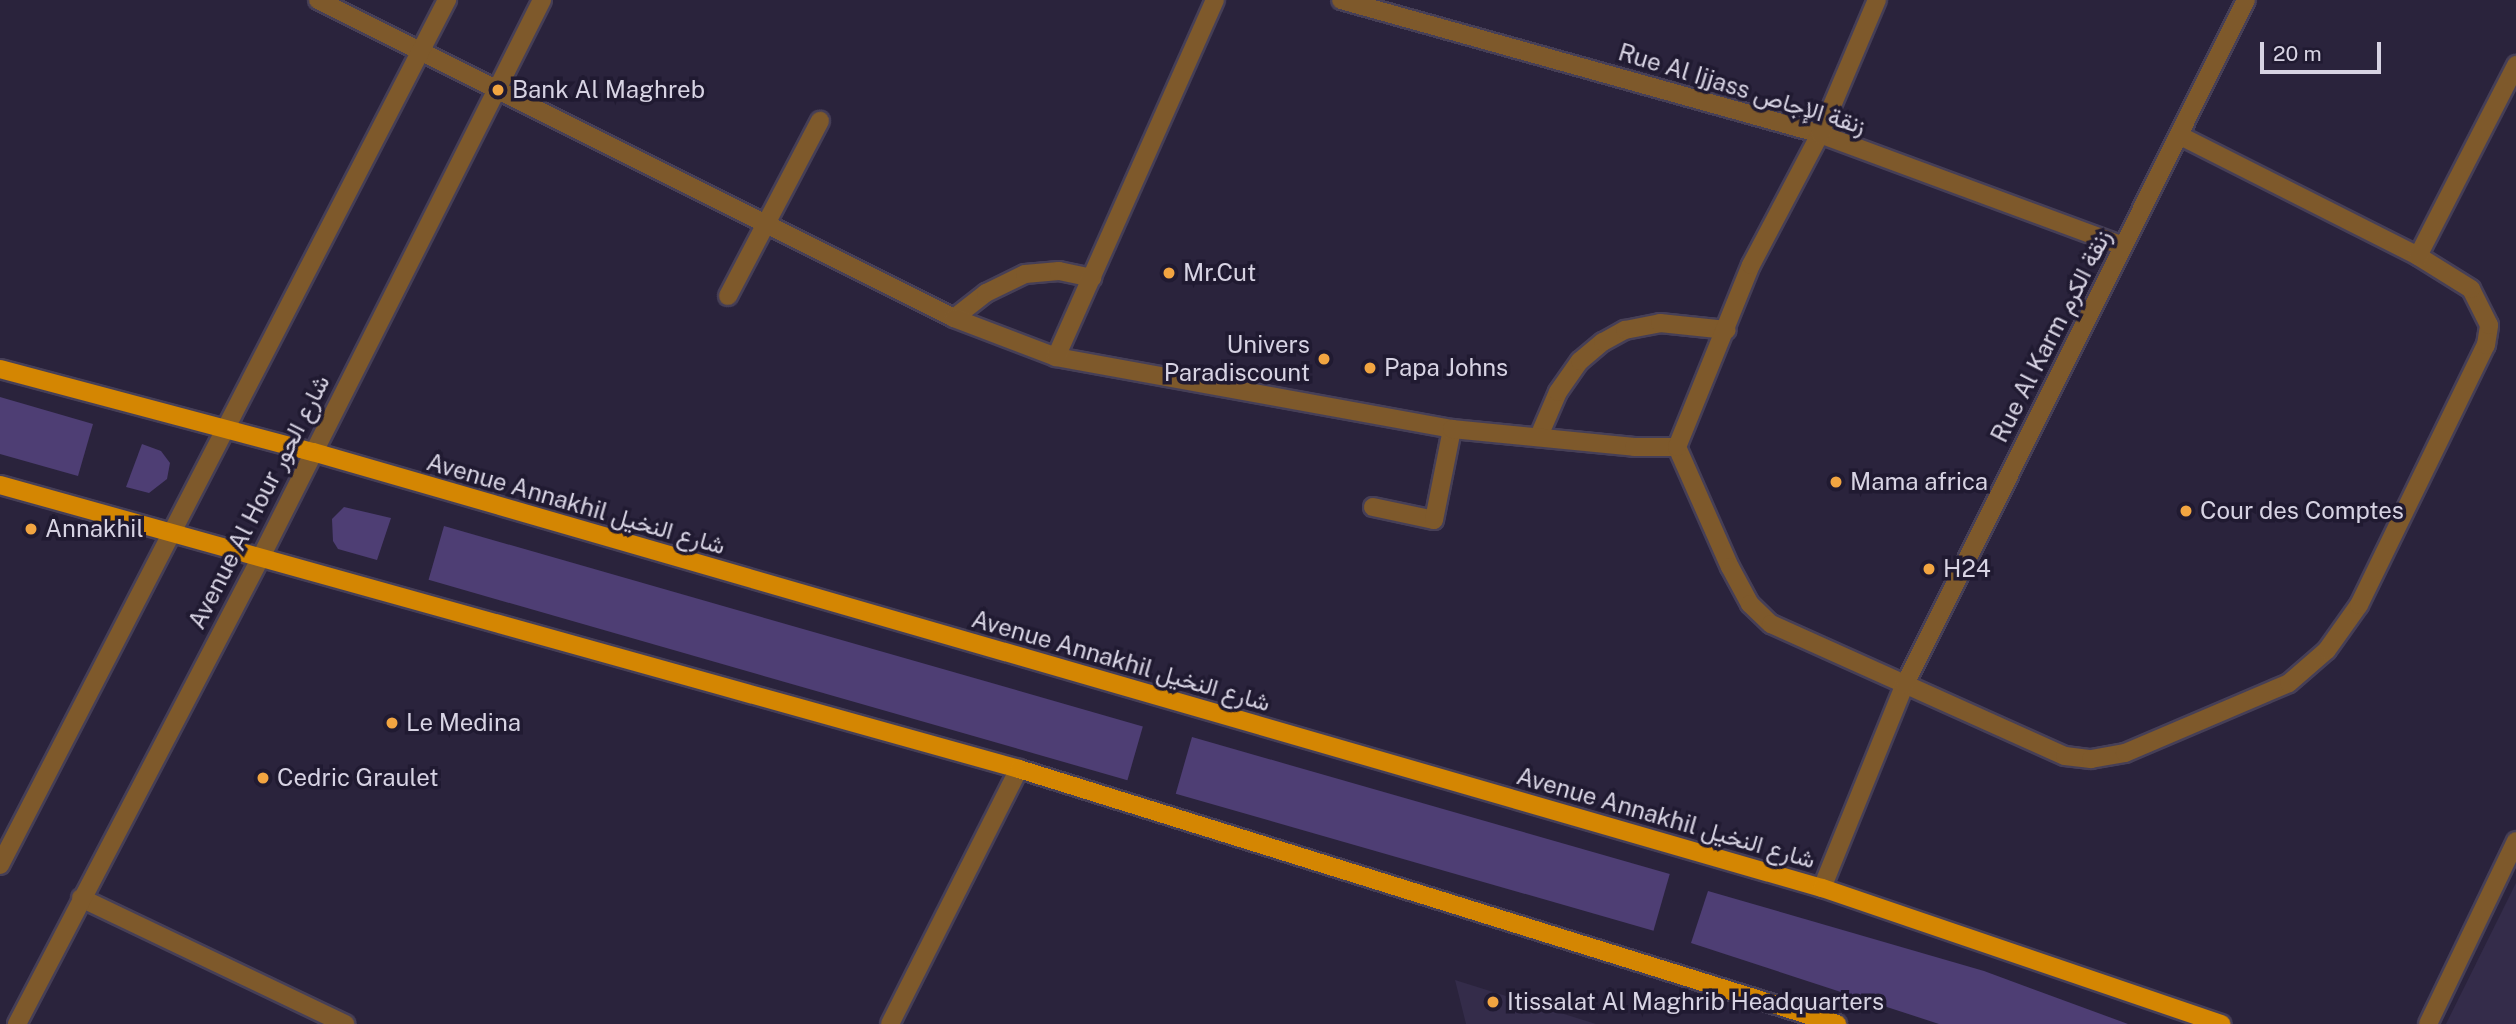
<!DOCTYPE html>
<meta charset="utf-8">
<style>
body{margin:0}
#map{position:relative;width:2516px;height:1024px;overflow:hidden;background:#2a233c;font-family:"Public Sans",Vazirmatn,sans-serif}
div>[style]{position:absolute}
[style*='--x']{left:calc(var(--x)*1px);top:calc(var(--y)*1px);width:calc(var(--w)*1px);rotate:calc(var(--a)*1deg)}
.built>*{inset:0;background:#342c4a}
.green>*{inset:0;background:#4e3e74;transform-origin:0 0}
.roads{filter:drop-shadow(2px 0 #463f57) drop-shadow(-2px 0 #463f57) drop-shadow(0 2px #463f57) drop-shadow(0 -2px #463f57)}
.service>*{height:18px;margin:-9px;padding:0 9px;transform-origin:9px;border-radius:9px;background:#7e592b}
.minor>*{height:18px;margin:-9px;padding:0 9px;transform-origin:9px;border-radius:9px;background:#7e592b}
.tertiary>*{height:18px;margin:-9px;padding:0 9px;transform-origin:9px;border-radius:9px;background:#7e592b}
.primary>*{height:18px;margin:-9px;padding:0 9px;transform-origin:9px;border-radius:9px;background:#d48602}
.dots>*{width:19px;height:19px;translate:-50% -50%;box-sizing:border-box;border:4px solid #201a31;border-radius:50%}
span{translate:-50% -50%;white-space:nowrap;text-align:center;line-height:1.15;-webkit-text-stroke:7px #201a31;paint-order:stroke}
.street-label{font-size:24px;color:#d7d3e3}
.poi-label{font-size:24px;color:#d7d3e3}
.left{translate:0 -50%;text-align:left}
.right{translate:-100% -50%;text-align:right}
.scale{position:absolute;left:2260px;top:42px;width:121px;height:32px;box-sizing:border-box;border:4px solid #d7d3e3;border-top:0;padding-left:9px;font-size:21px;line-height:24px;white-space:nowrap;color:#d7d3e3;-webkit-text-stroke:5px #201a31;paint-order:stroke}
</style>
<div id="map">
<div class="built">
<i style="clip-path:polygon(2516px 883px,2516px 1024px,2446px 1024px)"></i>
<i style="clip-path:polygon(1455px 980px,1596px 1024px,1466px 1024px)"></i>
</div>
<div class="green">
<i style="clip-path:polygon(0 397px,93px 424px,78px 476px,0 454px)"></i>
<i style="clip-path:polygon(142px 444px,161px 451px,170px 463px,167px 479px,149px 493px,126px 487px)"></i>
<i style="clip-path:polygon(344px 507px,391px 518px,377px 560px,338px 549px,333px 541px,332px 519px)"></i>
<i style="left:444px;top:526px;width:727px;height:56px;rotate:16deg"></i>
<i style="left:1192px;top:737px;width:497px;height:59px;rotate:16deg"></i>
<i style="clip-path:polygon(1708px 891px,1984px 971px,2128px 1024px,1939px 1024px,1691px 943px)"></i>
</div>
<div class="roads">
<div class="service">
<i style="--x:728;--y:296;--w:198;--a:-62.3"></i>
<i style="--x:954;--y:318;--w:41;--a:-38"></i>
<i style="--x:986;--y:293;--w:43;--a:-26"></i>
<i style="--x:1025;--y:274;--w:34;--a:-5"></i>
<i style="--x:1059;--y:271;--w:34;--a:12"></i>
<i style="--x:1539;--y:436;--w:48;--a:-66.6"></i>
<i style="--x:1558;--y:392;--w:38;--a:-55"></i>
<i style="--x:1580;--y:361;--w:30;--a:-40"></i>
<i style="--x:1603;--y:342;--w:25;--a:-29"></i>
<i style="--x:1625;--y:330;--w:36;--a:-11"></i>
<i style="--x:1660;--y:323;--w:67;--a:6"></i>
<i style="--x:1373;--y:507;--w:62;--a:12"></i>
<i style="--x:1434;--y:520;--w:93;--a:-78.8"></i>
</div>
<div class="minor">
<i style="--x:318;--y:0;--w:711;--a:26.57"></i>
<i style="--x:954;--y:318;--w:109;--a:20.9"></i>
<i style="--x:1056;--y:357;--w:402;--a:10.3"></i>
<i style="--x:1452;--y:429;--w:183;--a:5.6"></i>
<i style="--x:1634;--y:447;--w:43;--a:0"></i>
<i style="--x:1677;--y:447;--w:131;--a:66.2"></i>
<i style="--x:1730;--y:567;--w:42;--a:61.6"></i>
<i style="--x:1750;--y:604;--w:29;--a:44"></i>
<i style="--x:1771;--y:624;--w:322;--a:24.2"></i>
<i style="--x:2065;--y:756;--w:26;--a:7"></i>
<i style="--x:2091;--y:759;--w:35;--a:-10"></i>
<i style="--x:2125;--y:753;--w:178;--a:-23.1"></i>
<i style="--x:2289;--y:683;--w:50;--a:-41"></i>
<i style="--x:2327;--y:650;--w:55;--a:-54.6"></i>
<i style="--x:2359;--y:605;--w:289;--a:-64"></i>
<i style="--x:2486;--y:345;--w:20;--a:-81"></i>
<i style="--x:2489;--y:325;--w:40;--a:-116.6"></i>
<i style="--x:2471;--y:289;--w:62;--a:-148.1"></i>
<i style="--x:2418;--y:256;--w:267;--a:-153.2"></i>
<i style="--x:1341;--y:0;--w:497;--a:15.6"></i>
<i style="--x:1820;--y:134;--w:323;--a:20.3"></i>
<i style="--x:2418;--y:256;--w:215;--a:-62.8"></i>
<i style="--x:1056;--y:357;--w:391;--a:-66"></i>
<i style="--x:1677;--y:447;--w:196;--a:-67.9"></i>
<i style="--x:1751;--y:265;--w:148;--a:-62.2"></i>
<i style="--x:1820;--y:134;--w:146;--a:-67"></i>
<i style="--x:1822;--y:888;--w:220;--a:-67.9"></i>
<i style="--x:1905;--y:684;--w:764;--a:-63.5"></i>
<i style="--x:81;--y:898;--w:293;--a:25.5"></i>
<i style="--x:890;--y:1024;--w:286;--a:-63.2"></i>
</div>
<div class="tertiary">
<i style="--x:0;--y:865;--w:974;--a:-62.67"></i>
<i style="--x:17;--y:1024;--w:525;--a:-62.41"></i>
<i style="--x:260;--y:559;--w:626;--a:-63.23"></i>
<i style="--x:2428;--y:1024;--w:203;--a:-64.3"></i>
</div>
<div class="primary">
<i style="--x:0;--y:369;--w:324;--a:14.9"></i>
<i style="--x:313;--y:452;--w:1571;--a:16.12"></i>
<i style="--x:1822;--y:888;--w:422;--a:18.8"></i>
<i style="--x:0;--y:485;--w:1058;--a:15.57"></i>
<i style="--x:1019;--y:769;--w:857;--a:17.31"></i>
</div>
</div>
<div class="dots">
<i style="left:498px;top:90px;background:#f2a541"></i>
<i style="left:1169px;top:273px;background:#f2a541"></i>
<i style="left:1324px;top:359px;background:#f2a541"></i>
<i style="left:1370px;top:368px;background:#f2a541"></i>
<i style="left:1836px;top:482px;background:#f2a541"></i>
<i style="left:2186px;top:511px;background:#f2a541"></i>
<i style="left:31px;top:529px;background:#f2a541"></i>
<i style="left:1929px;top:569px;background:#f2a541"></i>
<i style="left:392px;top:723px;background:#f2a541"></i>
<i style="left:263px;top:778px;background:#f2a541"></i>
<i style="left:1493px;top:1002px;background:#f2a541"></i>
</div>
<div class="street-label">
<span style="left:1742px;top:89px;rotate:17deg">Rue Al Ijjass زنقة الإجاص</span>
<span style="left:2051px;top:336px;rotate:-63deg">Rue Al Karm زنقة الكرم</span>
<span style="left:259px;top:502px;rotate:-63deg">Avenue Al Hour شارع الحور</span>
<span style="left:576px;top:504px;rotate:16deg">Avenue Annakhil شارع النخيل</span>
<span style="left:1121px;top:661px;rotate:16deg">Avenue Annakhil شارع النخيل</span>
<span style="left:1666px;top:818px;rotate:16deg">Avenue Annakhil شارع النخيل</span>
</div>
<div class="poi-label">
<span class="left" style="left:512px;top:90px">Bank Al Maghreb</span>
<span class="left" style="left:1183px;top:273px">Mr.Cut</span>
<span class="right" style="left:1310px;top:359px">Univers<br>Paradiscount</span>
<span class="left" style="left:1384px;top:368px">Papa Johns</span>
<span class="left" style="left:1850px;top:482px">Mama africa</span>
<span class="left" style="left:2200px;top:511px">Cour des Comptes</span>
<span class="left" style="left:45px;top:529px">Annakhil</span>
<span class="left" style="left:1943px;top:569px">H24</span>
<span class="left" style="left:406px;top:723px">Le Medina</span>
<span class="left" style="left:277px;top:778px">Cedric Graulet</span>
<span class="left" style="left:1507px;top:1002px">Itissalat Al Maghrib Headquarters</span>
</div>
<div class="scale">20 m</div>
</div>
